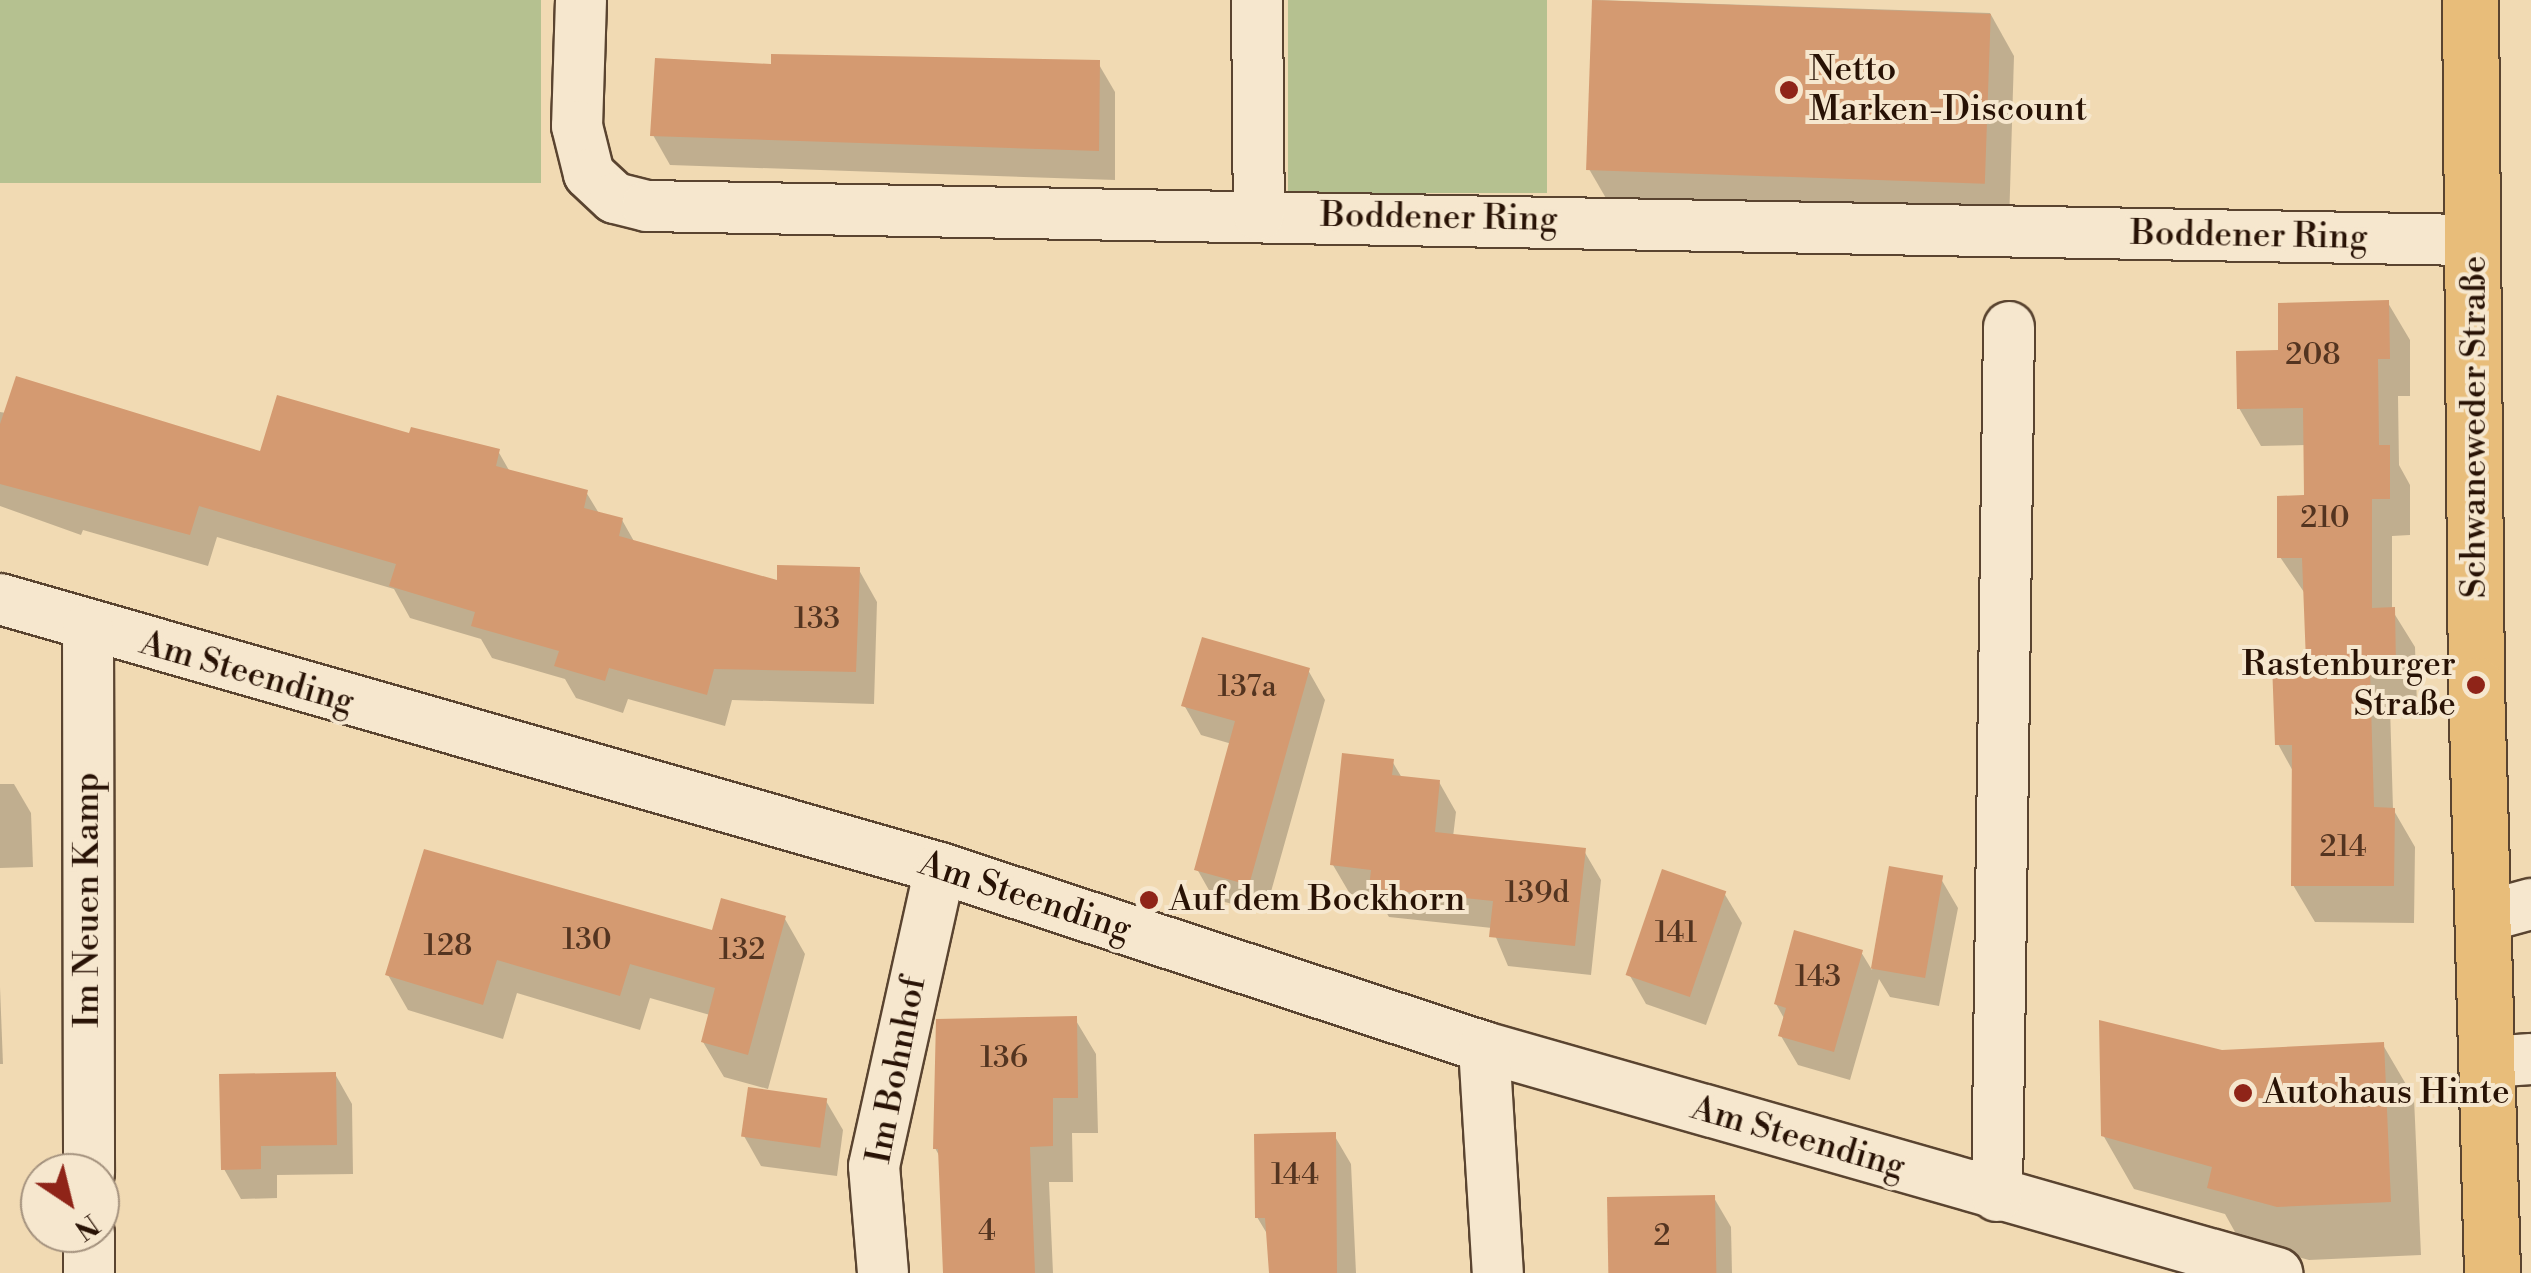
<!DOCTYPE html>
<meta charset="utf-8">
<style>
body{margin:0}
#map{position:relative;width:2531px;height:1273px;overflow:hidden;background:#f1dab3;font-family:"Libre Bodoni",serif}
div>[style]{position:absolute}
[style*='--x']{left:calc(var(--x)*1px);top:calc(var(--y)*1px);width:calc(var(--w)*1px);rotate:calc(var(--a)*1deg)}
.green>*{inset:0;background:#b5c190;transform-origin:0 0}
.shadow>*{inset:0;background:#0003}
.building>*{inset:0;background:#d49a71;transform-origin:0 0}
.roads{filter:drop-shadow(2px 0 #5a4430) drop-shadow(-2px 0 #5a4430) drop-shadow(0 2px #5a4430) drop-shadow(0 -2px #5a4430)}
.minor>*{height:50px;margin:-25px;padding:0 25px;transform-origin:25px;border-radius:25px;background:#f6e7ce}
.major>*{height:55px;margin:-27.5px;padding:0 27.5px;transform-origin:27.5px;border-radius:27.5px;background:#e8bd7a}
.dots>*{width:28px;height:28px;translate:-50% -50%;box-sizing:border-box;border:5px solid #f6e7ce;border-radius:50%}
span{translate:-50% -50%;white-space:nowrap;text-align:center;line-height:1.15;-webkit-text-stroke:8px #f6e7ce;paint-order:stroke}
.number-label{font-size:30px;color:#533420}
.number-label span{-webkit-text-stroke-width:0}
.poi-label{font-size:35px;color:#281205}
.left{translate:0 -50%;text-align:left}
.right{translate:-100% -50%;text-align:right}
.street-label{font-size:35px;color:#281205}
.north{position:absolute;left:20px;top:1153px;width:100px;height:100px;box-sizing:border-box;background:#f6e7ce;border:2px solid #a4927e;border-radius:50%;rotate:145deg;font-size:28px;font-weight:700;line-height:40px;text-align:center;color:#281205}
.north::after{content:'';display:block;margin:auto;width:35px;height:45px;background:#8f2418;clip-path:polygon(50% 0,100% 100%,50% 72%,0 100%)}
</style>
<div id="map">
<div class="green">
<i style="left:0;top:0;width:541px;height:183px"></i>
<i style="left:1288px;top:0;width:259px;height:193px"></i>
</div>
<div class="shadow">
<i style="clip-path:polygon(1594px 0,1990px 13px,2014px 56px,2009px 224px,1614px 212px,1589px 169px)"></i>
<i style="clip-path:polygon(1098px 63px,1115px 92px,1115px 180px,670px 165px,653px 135px,773px 67px)"></i>
<i style="clip-path:polygon(2388px 303px,2410px 340px,2410px 396px,2398px 396px,2399px 465px,2410px 485px,2410px 535px,2392px 536px,2392px 610px,2415px 647px,2417px 705px,2390px 706px,2393px 809px,2415px 847px,2414px 923px,2315px 922px,2293px 885px,2294px 773px,2278px 744px,2309px 665px,2306px 595px,2280px 557px,2307px 498px,2306px 445px,2261px 446px,2239px 408px,2281px 352px)"></i>
<i style="clip-path:polygon(0 412px,262px 454px,411px 436px,498px 451px,510px 472px,586px 492px,600px 515px,622px 520px,635px 543px,779px 583px,859px 570px,877px 602px,874px 704px,732px 700px,725px 726px,628px 699px,623px 713px,576px 698px,565px 679px,492px 658px,481px 639px,410px 618px,394px 589px,217px 537px,208px 566px,83px 530px,81px 535px,0 506px)"></i>
<i style="clip-path:polygon(1308px 670px,1325px 700px,1265px 913px,1214px 899px,1197px 869px,1232px 744px,1201px 735px,1184px 705px)"></i>
<i style="clip-path:polygon(1392px 761px,1402px 778px,1439px 782px,1456px 812px,1453px 837px,1584px 851px,1601px 880px,1591px 975px,1508px 966px,1492px 928px,1389px 917px,1377px 897px,1350px 894px,1333px 865px)"></i>
<i style="clip-path:polygon(0 784px,14px 784px,31px 813px,33px 867px,0 868px)"></i>
<i style="clip-path:polygon(425px 852px,714px 933px,785px 919px,805px 954px,768px 1089px,724px 1077px,703px 1042px,710px 1015px,650px 998px,640px 1030px,517px 993px,503px 1039px,408px 1010px,388px 975px)"></i>
<i style="clip-path:polygon(1891px 869px,1941px 879px,1958px 908px,1939px 1006px,1890px 997px,1879px 979px,1850px 1080px,1798px 1065px,1781px 1036px,1785px 1020px,1776px 1004px,1861px 952px,1872px 970px)"></i>
<i style="clip-path:polygon(1724px 893px,1742px 923px,1706px 1025px,1646px 1004px,1629px 974px)"></i>
<i style="clip-path:polygon(0 987px,3px 1064px,0 1064px)"></i>
<i style="clip-path:polygon(1075px 1019px,1096px 1054px,1098px 1133px,1072px 1133px,1073px 1182px,1049px 1182px,1053px 1273px,945px 1273px,941px 1159px,935px 1148px)"></i>
<i style="clip-path:polygon(2383px 1045px,2414px 1098px,2421px 1255px,2309px 1260px,2240px 1241px,2225px 1214px,2134px 1189px,2103px 1135px,2222px 1052px)"></i>
<i style="clip-path:polygon(335px 1074px,352px 1104px,353px 1174px,277px 1175px,277px 1198px,241px 1199px,224px 1169px)"></i>
<i style="clip-path:polygon(826px 1101px,843px 1130px,837px 1176px,761px 1166px,744px 1136px)"></i>
<i style="clip-path:polygon(1334px 1135px,1351px 1164px,1356px 1273px,1271px 1273px,1269px 1237px,1257px 1217px)"></i>
<i style="clip-path:polygon(1714px 1198px,1731px 1227px,1732px 1273px,1611px 1273px)"></i>
</div>
<div class="building">
<i style="left:1592px;top:0;width:399px;height:170px;rotate:2deg"></i>
<i style="clip-path:polygon(771px 54px,1100px 60px,1099px 151px,650px 136px,655px 58px,771px 64px)"></i>
<i style="clip-path:polygon(2389px 300px,2390px 359px,2378px 359px,2379px 445px,2390px 445px,2390px 499px,2372px 499px,2372px 608px,2395px 607px,2396px 669px,2370px 670px,2374px 807px,2395px 808px,2394px 886px,2291px 886px,2292px 745px,2275px 745px,2272px 663px,2306px 662px,2302px 558px,2277px 558px,2277px 496px,2304px 495px,2303px 408px,2237px 409px,2236px 351px,2278px 350px,2278px 303px)"></i>
<i style="clip-path:polygon(16px 376px,260px 451px,277px 395px,409px 433px,411px 427px,500px 449px,496px 466px,588px 490px,584px 508px,623px 518px,619px 536px,777px 580px,777px 565px,860px 567px,856px 672px,714px 669px,707px 695px,609px 668px,605px 681px,554px 666px,559px 651px,471px 626px,475px 612px,389px 586px,396px 564px,199px 506px,190px 535px,0 484px,0 424px)"></i>
<i style="clip-path:polygon(1202px 637px,1310px 668px,1249px 885px,1194px 870px,1235px 721px,1181px 706px)"></i>
<i style="clip-path:polygon(1342px 753px,1394px 759px,1392px 775px,1440px 780px,1435px 832px,1586px 848px,1575px 946px,1489px 937px,1493px 901px,1369px 888px,1371px 870px,1330px 865px)"></i>
<i style="clip-path:polygon(424px 849px,712px 930px,721px 898px,786px 916px,748px 1055px,701px 1042px,715px 988px,630px 964px,620px 996px,497px 960px,483px 1005px,385px 975px)"></i>
<i style="left:1889px;top:866px;width:55px;height:104px;rotate:10deg"></i>
<i style="left:1662px;top:869px;width:68px;height:112px;rotate:19deg"></i>
<i style="clip-path:polygon(1794px 930px,1863px 950px,1834px 1052px,1778px 1036px,1786px 1008px,1774px 1004px)"></i>
<i style="clip-path:polygon(1077px 1016px,1078px 1098px,1053px 1098px,1053px 1146px,1030px 1147px,1035px 1273px,943px 1273px,938px 1149px,933px 1149px,936px 1019px)"></i>
<i style="clip-path:polygon(2099px 1020px,2222px 1050px,2384px 1042px,2391px 1202px,2277px 1207px,2207px 1188px,2212px 1167px,2101px 1136px)"></i>
<i style="clip-path:polygon(336px 1072px,337px 1145px,261px 1146px,261px 1169px,221px 1170px,219px 1074px)"></i>
<i style="left:748px;top:1087px;width:80px;height:50px;rotate:8deg"></i>
<i style="clip-path:polygon(1336px 1132px,1337px 1273px,1269px 1273px,1265px 1218px,1255px 1218px,1254px 1134px)"></i>
<i style="left:1715px;top:1195px;width:78px;height:108px;rotate:89deg"></i>
</div>
<div class="roads">
<div class="minor">
<i style="--x:581;--y:0;--w:126;--a:91.8"></i>
<i style="--x:577;--y:126;--w:49;--a:76"></i>
<i style="--x:589;--y:174;--w:35;--a:43"></i>
<i style="--x:615;--y:198;--w:33;--a:14"></i>
<i style="--x:647;--y:206;--w:1828;--a:1.07"></i>
<i style="--x:1257;--y:0;--w:215;--a:89.5"></i>
<i style="--x:0;--y:599;--w:978;--a:15.97"></i>
<i style="--x:940;--y:868;--w:573;--a:18.21"></i>
<i style="--x:1484;--y:1047;--w:825;--a:15.91"></i>
<i style="--x:88;--y:628;--w:545;--a:89.89"></i>
<i style="--x:2483;--y:917;--w:50;--a:-15.2"></i>
<i style="--x:1484;--y:1047;--w:226;--a:86.5"></i>
<i style="--x:2489;--y:1062;--w:42;--a:-4.1"></i>
<i style="--x:1997;--y:1196;--w:869;--a:-89.21"></i>
<i style="--x:89;--y:1233;--w:40;--a:90"></i>
<i style="--x:883;--y:1273;--w:107;--a:-94.8"></i>
<i style="--x:874;--y:1166;--w:305;--a:-77.5"></i>
</div>
<div class="major">
<i style="--x:2470;--y:0;--w:685;--a:89.5"></i>
<i style="--x:2476;--y:685;--w:588;--a:88.44"></i>
</div>
</div>
<div class="dots">
<i style="left:1789px;top:90px;background:#8f2418"></i>
<i style="left:2476px;top:685px;background:#8f2418"></i>
<i style="left:1149px;top:900px;background:#8f2418"></i>
<i style="left:2243px;top:1093px;background:#8f2418"></i>
</div>
<div class="number-label">
<span style="left:2313px;top:355px">208</span>
<span style="left:2325px;top:518px">210</span>
<span style="left:817px;top:619px">133</span>
<span style="left:1247px;top:687px">137a</span>
<span style="left:2343px;top:847px">214</span>
<span style="left:1537px;top:893px">139d</span>
<span style="left:1676px;top:933px">141</span>
<span style="left:587px;top:940px">130</span>
<span style="left:448px;top:946px">128</span>
<span style="left:742px;top:950px">132</span>
<span style="left:1818px;top:977px">143</span>
<span style="left:1004px;top:1058px">136</span>
<span style="left:1295px;top:1175px">144</span>
<span style="left:987px;top:1231px">4</span>
<span style="left:1662px;top:1236px">2</span>
</div>
<div class="poi-label">
<span class="left" style="left:1809px;top:90px">Netto<br>Marken-Discount</span>
<span class="right" style="left:2456px;top:685px">Rastenburger<br>Straße</span>
<span class="left" style="left:1169px;top:900px">Auf dem Bockhorn</span>
<span class="left" style="left:2263px;top:1093px">Autohaus Hinte</span>
</div>
<div class="street-label">
<span style="left:1439px;top:218px;rotate:1deg">Boddener Ring</span>
<span style="left:2249px;top:236px;rotate:1deg">Boddener Ring</span>
<span style="left:2475px;top:427px;rotate:-90deg">Schwaneweder Straße</span>
<span style="left:247px;top:673px;rotate:16deg">Am Steending</span>
<span style="left:1025px;top:897px;rotate:18deg">Am Steending</span>
<span style="left:88px;top:900px;rotate:-90deg">Im Neuen Kamp</span>
<span style="left:897px;top:1070px;rotate:-79deg">Im Bohnhof</span>
<span style="left:1798px;top:1138px;rotate:16deg">Am Steending</span>
</div>
<div class="north">N</div>
</div>
